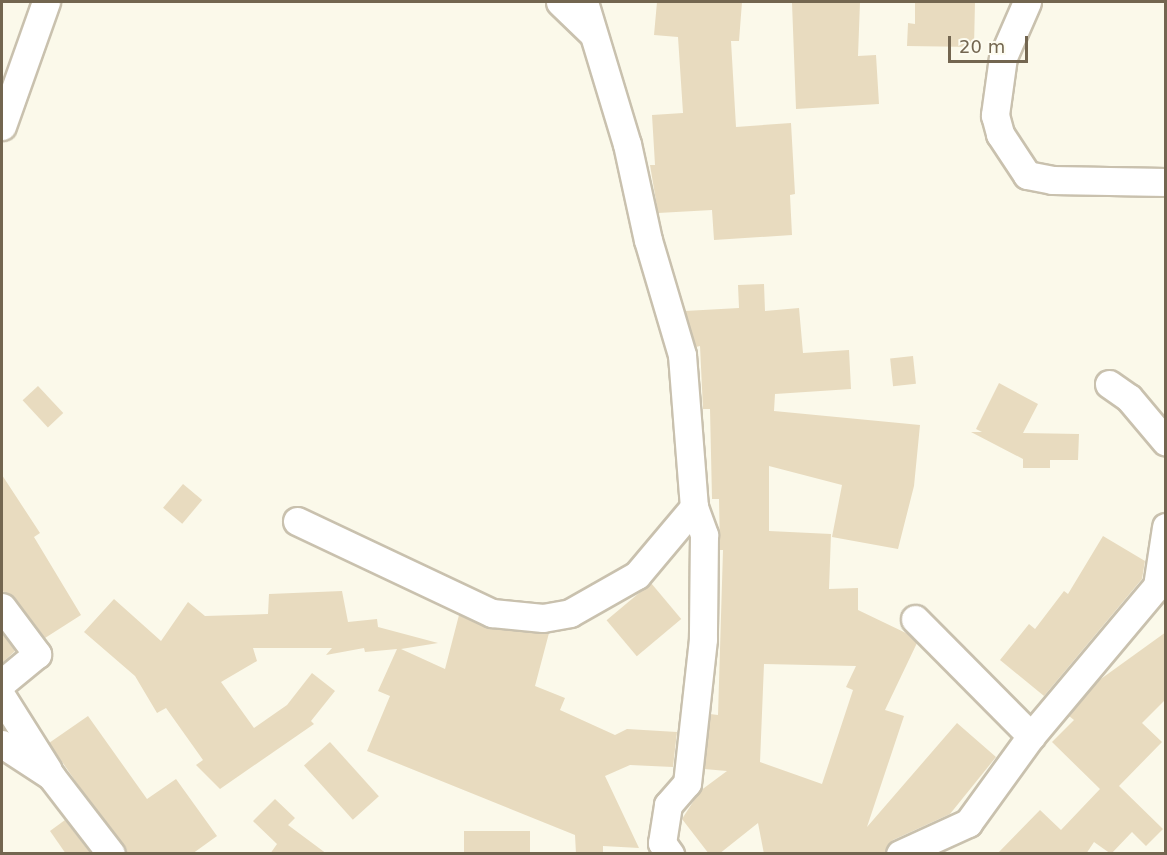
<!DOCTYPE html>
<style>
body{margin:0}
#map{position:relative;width:1167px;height:855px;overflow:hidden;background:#fbf9ea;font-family:"DejaVu Sans",sans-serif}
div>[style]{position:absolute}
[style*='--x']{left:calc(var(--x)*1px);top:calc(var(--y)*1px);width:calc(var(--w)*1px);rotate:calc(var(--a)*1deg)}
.building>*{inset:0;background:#e8dbbf;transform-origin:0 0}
.roads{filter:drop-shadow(2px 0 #c9c1ae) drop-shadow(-2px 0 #c9c1ae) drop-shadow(0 2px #c9c1ae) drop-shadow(0 -2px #c9c1ae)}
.minor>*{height:27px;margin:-13.5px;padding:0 13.5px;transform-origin:13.5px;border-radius:13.5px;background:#fff}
span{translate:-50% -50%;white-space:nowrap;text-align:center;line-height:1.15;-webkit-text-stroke:5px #fdfcf0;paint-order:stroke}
.frame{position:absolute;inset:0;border:3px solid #736650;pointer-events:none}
.scale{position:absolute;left:948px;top:36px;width:80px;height:27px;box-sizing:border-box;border:3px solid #736650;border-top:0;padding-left:8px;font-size:18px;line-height:21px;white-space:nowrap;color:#736650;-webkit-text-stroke:4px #fdfcf0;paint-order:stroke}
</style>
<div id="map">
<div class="building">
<i style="clip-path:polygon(657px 2px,742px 2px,739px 41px,731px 41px,736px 127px,791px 123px,795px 194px,790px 195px,792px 235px,714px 240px,712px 210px,658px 213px,650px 165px,655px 165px,652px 115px,683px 113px,678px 37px,654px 35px)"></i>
<i style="clip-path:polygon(824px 2px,860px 2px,858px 56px,876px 55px,879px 104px,796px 109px,792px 3px)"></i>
<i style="clip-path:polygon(915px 2px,975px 2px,974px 47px,907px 46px,908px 23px,915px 24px)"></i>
<i style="clip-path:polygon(evenodd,764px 284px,765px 311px,799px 308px,803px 353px,849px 350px,851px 389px,775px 394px,774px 411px,920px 425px,914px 486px,898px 549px,832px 537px,842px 485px,769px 466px,769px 531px,831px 534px,829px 589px,858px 588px,858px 610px,908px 634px,917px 643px,885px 710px,904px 716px,867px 827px,957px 723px,996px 757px,950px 814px,893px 840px,884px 854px,764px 854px,758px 823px,719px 854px,709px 854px,682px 819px,700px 791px,727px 771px,704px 769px,710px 714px,718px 715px,723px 550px,720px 550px,719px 499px,712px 499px,710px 409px,703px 409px,700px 346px,696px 347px,685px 311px,739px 308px,738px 285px,764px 284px,764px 664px,856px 666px,846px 687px,853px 690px,822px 784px,760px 762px,764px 664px)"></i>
<i style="left:913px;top:356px;width:28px;height:23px;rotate:84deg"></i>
<i style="clip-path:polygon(999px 383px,1038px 404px,1023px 433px,1079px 434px,1078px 460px,1050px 460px,1050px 468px,1023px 468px,1023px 459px,971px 432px,982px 432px,976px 429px)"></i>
<i style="left:38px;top:386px;width:37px;height:21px;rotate:47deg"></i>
<i style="clip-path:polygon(2px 475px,40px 533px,34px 537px,81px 615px,45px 638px,15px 598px,2px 591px)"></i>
<i style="left:183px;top:484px;width:25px;height:31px;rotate:40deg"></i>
<i style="clip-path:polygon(1103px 536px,1145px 561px,1142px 579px,1044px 696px,1000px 660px,1029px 624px,1035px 629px,1064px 591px,1068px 594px)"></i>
<i style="left:651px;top:583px;width:47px;height:58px;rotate:50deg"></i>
<i style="clip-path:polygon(342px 591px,348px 622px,377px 619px,378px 627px,438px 643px,401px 649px,445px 669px,459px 615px,490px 629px,549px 633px,535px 686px,565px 698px,560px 710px,615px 735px,627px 729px,677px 732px,673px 767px,630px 765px,605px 776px,639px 848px,603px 846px,603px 854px,576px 854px,575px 835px,367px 751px,390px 696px,378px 691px,397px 649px,365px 652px,364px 648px,326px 655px,332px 648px,253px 648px,257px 661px,221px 682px,254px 728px,287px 705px,312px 673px,335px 691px,311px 721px,314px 724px,220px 789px,196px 765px,203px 760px,166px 708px,157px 713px,135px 676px,84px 632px,114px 599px,161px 641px,188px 602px,205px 616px,268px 614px,269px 594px)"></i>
<i style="clip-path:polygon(1166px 632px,1166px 699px,1142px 723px,1162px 742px,1119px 786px,1163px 829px,1146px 846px,1132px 832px,1111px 854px,1094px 842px,1086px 854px,997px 854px,1040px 810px,1061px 830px,1100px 789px,1052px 742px,1074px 720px,1069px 716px,1098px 681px)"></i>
<i style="clip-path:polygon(2px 633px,15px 651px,2px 663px)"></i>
<i style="clip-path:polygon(88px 716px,147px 799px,176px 779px,217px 836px,192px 854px,126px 854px,49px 743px)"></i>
<i style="left:330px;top:742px;width:73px;height:35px;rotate:48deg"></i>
<i style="clip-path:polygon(275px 799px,295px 818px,288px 825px,327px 854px,270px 854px,277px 844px,253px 821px)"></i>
<i style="clip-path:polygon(65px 820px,91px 854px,66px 854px,50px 831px)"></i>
<i style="left:530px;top:831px;width:23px;height:66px;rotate:90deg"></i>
</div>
<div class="roads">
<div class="minor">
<i style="--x:560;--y:2;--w:43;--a:44.1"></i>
<i style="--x:584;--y:2;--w:148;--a:73.2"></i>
<i style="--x:627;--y:144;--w:98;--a:77.7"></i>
<i style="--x:648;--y:240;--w:120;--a:73.5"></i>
<i style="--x:682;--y:355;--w:152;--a:85.5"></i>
<i style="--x:694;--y:507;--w:30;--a:70"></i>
<i style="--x:704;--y:535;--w:104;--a:90.6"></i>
<i style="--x:703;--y:639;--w:145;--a:96.3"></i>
<i style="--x:687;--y:783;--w:29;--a:131"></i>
<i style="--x:668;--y:805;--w:38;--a:99"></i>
<i style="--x:662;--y:843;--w:14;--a:54"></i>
<i style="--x:1027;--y:2;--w:60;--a:113.6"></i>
<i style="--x:1003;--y:57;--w:59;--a:97.9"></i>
<i style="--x:995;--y:115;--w:20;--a:75"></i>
<i style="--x:1000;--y:134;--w:49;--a:56.6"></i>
<i style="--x:1027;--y:175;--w:25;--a:11"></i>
<i style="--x:1052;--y:180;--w:114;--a:1"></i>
<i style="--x:2;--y:126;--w:132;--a:-70.5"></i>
<i style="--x:1109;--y:384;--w:24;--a:35"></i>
<i style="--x:1129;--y:398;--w:57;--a:49.9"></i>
<i style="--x:297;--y:521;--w:216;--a:25.3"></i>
<i style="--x:492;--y:613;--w:51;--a:5.6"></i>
<i style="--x:543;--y:618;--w:27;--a:-10"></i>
<i style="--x:570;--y:613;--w:77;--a:-29.6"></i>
<i style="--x:637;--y:575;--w:89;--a:-50"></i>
<i style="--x:2;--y:607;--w:59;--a:53.3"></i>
<i style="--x:37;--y:654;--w:45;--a:140.4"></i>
<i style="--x:915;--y:619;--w:165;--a:45.2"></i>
<i style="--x:2;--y:697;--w:86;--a:57.8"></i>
<i style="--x:2;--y:744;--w:59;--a:33.1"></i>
<i style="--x:51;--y:776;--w:98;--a:52.4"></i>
<i style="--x:900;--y:854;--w:75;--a:-24.5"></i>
<i style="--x:968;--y:823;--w:107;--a:-54.1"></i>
<i style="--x:1031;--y:736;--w:196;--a:-50"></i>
<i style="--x:1157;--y:586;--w:60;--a:-81.3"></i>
</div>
</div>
<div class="frame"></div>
<div class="scale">20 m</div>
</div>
